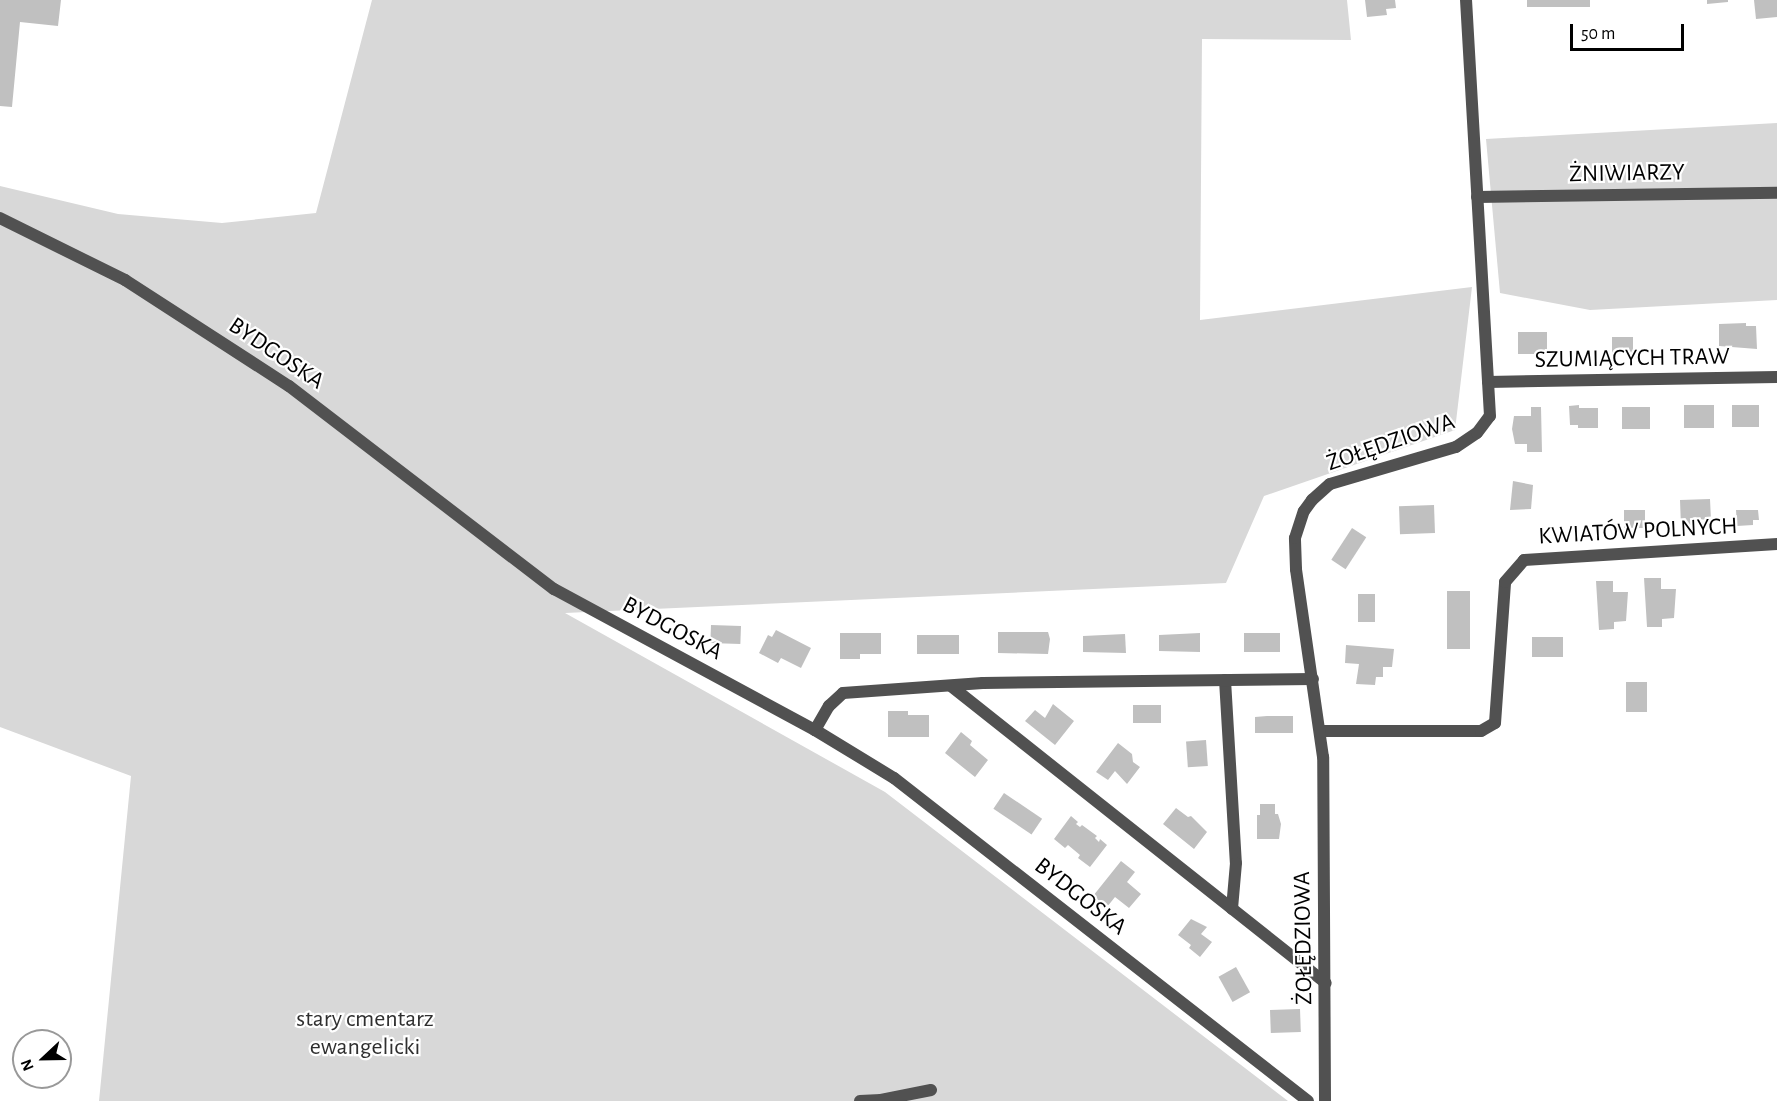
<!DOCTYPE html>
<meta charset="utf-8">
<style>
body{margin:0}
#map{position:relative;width:1777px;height:1101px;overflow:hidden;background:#fff;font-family:"Alegreya Sans",sans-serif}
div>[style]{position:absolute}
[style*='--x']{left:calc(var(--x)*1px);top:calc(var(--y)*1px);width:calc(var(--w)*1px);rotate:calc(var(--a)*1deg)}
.green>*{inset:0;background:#d8d8d8}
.building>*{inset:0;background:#c0c0c0;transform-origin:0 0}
.minor>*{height:12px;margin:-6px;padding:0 6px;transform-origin:6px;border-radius:6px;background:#515151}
span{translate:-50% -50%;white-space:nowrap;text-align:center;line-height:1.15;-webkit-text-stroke:4.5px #fff;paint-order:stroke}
.street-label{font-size:24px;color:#000}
.park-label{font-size:24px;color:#2f2f2f}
.north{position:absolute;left:12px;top:1029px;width:60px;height:60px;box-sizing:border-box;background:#fff;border:2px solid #999;border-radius:50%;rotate:248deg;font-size:16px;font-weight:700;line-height:24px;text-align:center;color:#000}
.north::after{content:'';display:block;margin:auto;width:21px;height:27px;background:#000;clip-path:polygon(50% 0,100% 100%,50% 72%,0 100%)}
.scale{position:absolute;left:1570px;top:24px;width:114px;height:27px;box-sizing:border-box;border:3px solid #000;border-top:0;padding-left:8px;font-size:18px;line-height:21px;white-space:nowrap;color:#000;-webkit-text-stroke:4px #fff;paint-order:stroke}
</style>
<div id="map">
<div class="green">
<i style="clip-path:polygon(372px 0,1347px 0,1351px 40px,1202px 39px,1200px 320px,1472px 287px,1455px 430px,1264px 496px,1226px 583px,565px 613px,885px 792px,1288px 1101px,99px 1101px,131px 776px,0 727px,0 186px,118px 214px,222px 223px,316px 213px)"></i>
<i style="clip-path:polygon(1777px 123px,1777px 300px,1590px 310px,1500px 293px,1486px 139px)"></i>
</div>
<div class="building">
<i style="clip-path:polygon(0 0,61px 0,58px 26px,20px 22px,12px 107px,0 106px)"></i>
<i style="clip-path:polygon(1365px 0,1395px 0,1396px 8px,1386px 9px,1387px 15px,1367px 17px)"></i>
<i style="left:1527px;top:0;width:63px;height:7px"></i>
<i style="clip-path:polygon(1707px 0,1728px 0,1728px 2px,1707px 4px)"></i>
<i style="clip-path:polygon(1754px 0,1777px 0,1777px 17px,1756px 19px)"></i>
<i style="clip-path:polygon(1746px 323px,1746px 326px,1756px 326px,1757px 349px,1719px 346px,1719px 324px)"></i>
<i style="left:1518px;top:332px;width:29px;height:22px"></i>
<i style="left:1612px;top:337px;width:21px;height:17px"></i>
<i style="clip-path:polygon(1579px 405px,1579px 408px,1598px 408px,1598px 428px,1578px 428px,1578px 425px,1570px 425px,1569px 406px)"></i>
<i style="left:1714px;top:405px;width:23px;height:30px;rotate:90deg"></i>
<i style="left:1732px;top:405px;width:27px;height:22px"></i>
<i style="clip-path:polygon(1531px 407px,1541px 407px,1542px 452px,1527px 452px,1527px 444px,1515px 444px,1512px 429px,1514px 416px,1531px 416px)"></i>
<i style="left:1622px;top:407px;width:28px;height:22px"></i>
<i style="clip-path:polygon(1513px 481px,1533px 485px,1531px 509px,1510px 510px)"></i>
<i style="clip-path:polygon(1710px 499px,1711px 520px,1696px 519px,1696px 527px,1681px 527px,1680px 500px)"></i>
<i style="left:1434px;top:505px;width:28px;height:35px;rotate:88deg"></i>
<i style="left:1624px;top:510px;width:21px;height:18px"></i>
<i style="clip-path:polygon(1736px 510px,1758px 510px,1759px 520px,1753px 520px,1753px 525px,1737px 526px)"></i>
<i style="left:1352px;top:528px;width:17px;height:38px;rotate:33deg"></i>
<i style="clip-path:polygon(1644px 578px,1661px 578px,1661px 589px,1676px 589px,1674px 618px,1662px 619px,1662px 627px,1647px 627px)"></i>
<i style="clip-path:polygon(1596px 581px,1613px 581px,1613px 592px,1628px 592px,1626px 621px,1614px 622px,1614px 629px,1599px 630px)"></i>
<i style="left:1447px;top:591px;width:23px;height:58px"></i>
<i style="left:1358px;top:594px;width:17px;height:28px"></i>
<i style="left:711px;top:625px;width:30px;height:18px;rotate:2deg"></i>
<i style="clip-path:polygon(776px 630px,811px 648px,801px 668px,781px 658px,778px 663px,759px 653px,768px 635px,772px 637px)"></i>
<i style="clip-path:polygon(998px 632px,1048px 632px,1050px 639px,1048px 654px,998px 653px)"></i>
<i style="clip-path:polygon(840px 633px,881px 633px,881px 654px,860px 654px,860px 659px,840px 659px)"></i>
<i style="clip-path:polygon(1200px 633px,1200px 652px,1159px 651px,1159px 635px)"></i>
<i style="left:1244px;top:633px;width:36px;height:19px"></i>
<i style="clip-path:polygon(1125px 634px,1126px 653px,1083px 652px,1083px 636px)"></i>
<i style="left:959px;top:635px;width:19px;height:42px;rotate:90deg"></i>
<i style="left:1563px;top:637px;width:20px;height:31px;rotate:90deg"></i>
<i style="clip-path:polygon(1346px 645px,1394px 649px,1392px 667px,1383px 667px,1383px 677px,1376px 677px,1375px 685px,1356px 684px,1359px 664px,1345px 663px)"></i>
<i style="left:1626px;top:682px;width:21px;height:30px"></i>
<i style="clip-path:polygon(1053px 704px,1074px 721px,1055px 745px,1025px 721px,1035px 710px,1045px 718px)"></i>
<i style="left:1161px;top:705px;width:18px;height:28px;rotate:90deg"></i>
<i style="clip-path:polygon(888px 711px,908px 711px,908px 715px,929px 715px,929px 737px,888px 737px)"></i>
<i style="clip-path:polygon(1267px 716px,1293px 716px,1293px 733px,1255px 733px,1255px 717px)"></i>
<i style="clip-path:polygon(961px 732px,972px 741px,970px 745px,988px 760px,975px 777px,945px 753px)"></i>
<i style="left:1206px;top:740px;width:26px;height:20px;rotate:86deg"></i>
<i style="clip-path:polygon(1118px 743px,1132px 754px,1133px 762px,1140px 767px,1127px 784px,1115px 771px,1108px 780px,1096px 772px)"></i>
<i style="left:1004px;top:793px;width:46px;height:19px;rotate:34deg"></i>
<i style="clip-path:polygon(1260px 804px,1275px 804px,1275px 814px,1278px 814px,1281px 824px,1279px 839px,1257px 839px,1257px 815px,1260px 815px)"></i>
<i style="clip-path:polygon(1176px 808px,1188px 817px,1191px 816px,1207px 832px,1194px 849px,1163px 824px)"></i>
<i style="clip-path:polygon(1071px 816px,1078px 822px,1076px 824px,1080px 827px,1082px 825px,1097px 836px,1095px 838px,1099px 842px,1100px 839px,1107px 845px,1090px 867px,1078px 858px,1080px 855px,1068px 845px,1065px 848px,1054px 839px)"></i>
<i style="clip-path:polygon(1121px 861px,1135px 872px,1127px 882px,1141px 894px,1129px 908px,1115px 897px,1107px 907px,1093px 896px)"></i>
<i style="clip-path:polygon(1191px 919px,1207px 927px,1201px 934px,1212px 942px,1200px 957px,1189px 948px,1191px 945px,1178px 935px)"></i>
<i style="left:1236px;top:967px;width:29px;height:20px;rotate:61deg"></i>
<i style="left:1300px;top:1009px;width:23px;height:30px;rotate:88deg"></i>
</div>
<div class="minor">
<i style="--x:1477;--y:197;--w:300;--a:-0.8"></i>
<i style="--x:0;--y:218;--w:140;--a:26.4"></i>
<i style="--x:125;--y:280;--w:195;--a:32.9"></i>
<i style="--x:289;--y:386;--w:334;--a:37.5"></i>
<i style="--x:554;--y:589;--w:297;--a:28.4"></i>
<i style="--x:815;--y:730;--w:92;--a:31.3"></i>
<i style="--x:894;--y:778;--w:525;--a:37.96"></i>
<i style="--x:1488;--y:382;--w:289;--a:-1"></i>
<i style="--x:1225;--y:680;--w:183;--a:86.6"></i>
<i style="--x:1236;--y:863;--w:46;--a:95"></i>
<i style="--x:951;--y:686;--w:478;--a:38.4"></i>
<i style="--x:815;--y:730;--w:28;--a:-60"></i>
<i style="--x:829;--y:706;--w:19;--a:-43"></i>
<i style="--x:843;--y:693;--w:140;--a:-4.1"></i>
<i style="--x:983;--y:683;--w:330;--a:-0.7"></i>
<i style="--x:1321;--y:731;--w:160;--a:0"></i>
<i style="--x:1481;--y:731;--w:16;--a:-30"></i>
<i style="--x:1495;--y:723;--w:141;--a:-85.9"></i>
<i style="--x:1505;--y:582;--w:29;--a:-49"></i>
<i style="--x:1524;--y:560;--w:254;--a:-3.6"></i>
<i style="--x:860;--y:1101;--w:21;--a:-3"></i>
<i style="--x:881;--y:1100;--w:51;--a:-11.3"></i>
<i style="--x:1325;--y:1101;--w:344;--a:-90.3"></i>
<i style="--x:1323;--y:757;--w:190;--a:-98.2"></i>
<i style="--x:1296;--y:569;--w:31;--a:-92"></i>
<i style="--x:1295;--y:538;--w:28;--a:-72"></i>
<i style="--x:1304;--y:511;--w:14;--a:-54"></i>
<i style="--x:1312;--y:500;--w:24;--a:-42"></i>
<i style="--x:1330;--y:484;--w:131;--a:-16.4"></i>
<i style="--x:1456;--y:447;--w:25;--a:-34"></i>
<i style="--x:1477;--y:433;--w:21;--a:-53"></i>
<i style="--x:1490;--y:416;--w:417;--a:-93.3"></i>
</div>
<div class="street-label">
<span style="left:1627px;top:174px;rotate:-1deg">ŻNIWIARZY</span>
<span style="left:276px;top:354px;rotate:34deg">BYDGOSKA</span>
<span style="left:1632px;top:359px;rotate:-1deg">SZUMIĄCYCH TRAW</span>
<span style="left:1391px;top:443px;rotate:-19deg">ŻOŁĘDZIOWA</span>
<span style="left:1638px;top:532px;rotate:-3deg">KWIATÓW POLNYCH</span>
<span style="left:672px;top:629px;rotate:28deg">BYDGOSKA</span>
<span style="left:1080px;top:897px;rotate:38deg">BYDGOSKA</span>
<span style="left:1304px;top:938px;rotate:-91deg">ŻOŁĘDZIOWA</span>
</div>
<div class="park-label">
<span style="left:365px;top:1034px">stary cmentarz<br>ewangelicki</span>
</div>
<div class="north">N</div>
<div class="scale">50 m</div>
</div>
